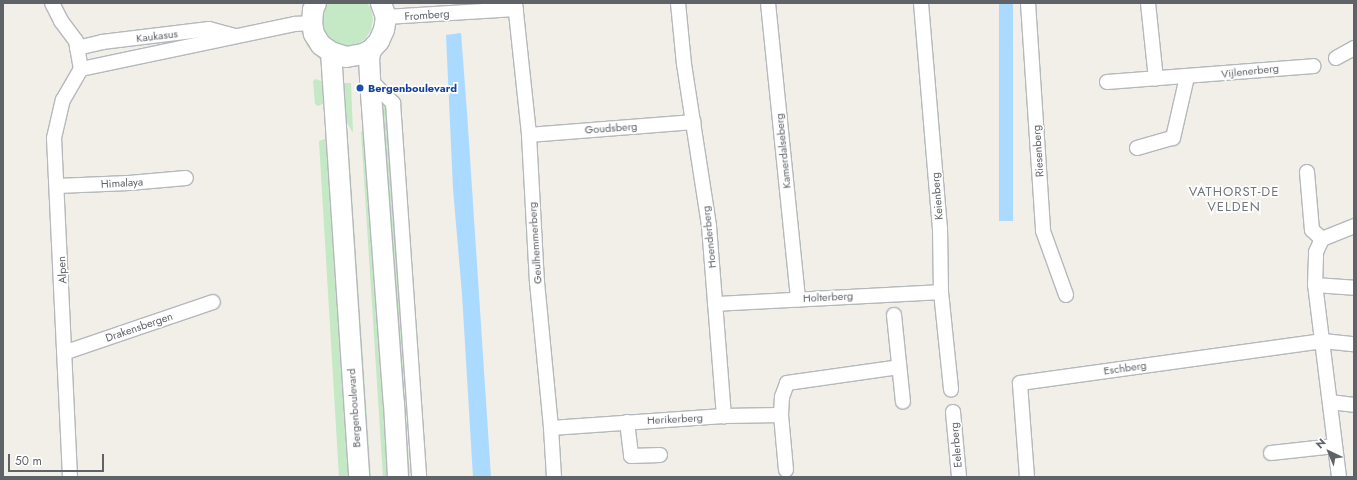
<!DOCTYPE html>
<style>
body{margin:0}
#map{position:relative;width:1357px;height:480px;overflow:hidden;background:#f1efe8;font-family:Jost,sans-serif}
div>[style]{position:absolute}
.green>*{inset:0;background:#c5e8c5}
.water>*{inset:0;background:#aadaff;transform-origin:0 0}
.roads{filter:drop-shadow(1px 0 #b5b8bc) drop-shadow(-1px 0 #b5b8bc) drop-shadow(0 1px #b5b8bc) drop-shadow(0 -1px #b5b8bc)}
.minor>*{height:14px;margin:-7px;padding:0 7px;transform-origin:7px;border-radius:7px;background:#fff}
.secondary>*{height:20px;margin:-10px;padding:0 10px;transform-origin:10px;border-radius:10px;background:#fff}
.dots>*{width:11px;height:11px;translate:-50% -50%;box-sizing:border-box;border:2px solid #fff;border-radius:50%}
span{translate:-50% -50%;white-space:nowrap;text-align:center;line-height:1.15;-webkit-text-stroke:3.5px #fff;paint-order:stroke}
.street-label{font-size:11px;color:#5f6368}
.transit-label{font-size:11px;color:#164399;font-weight:700}
.left{translate:0 -50%;text-align:left}
.quarter-label{font-size:13px;color:#70757a;letter-spacing:1px}
.frame{position:absolute;inset:0;border:4px solid #5f6368;pointer-events:none}
.north{position:absolute;left:1309px;top:432px;width:40px;height:40px;-webkit-text-stroke:3px #fff;paint-order:stroke;rotate:316deg;font-size:11px;font-weight:700;line-height:16px;text-align:center;color:#5f6368}
.north::after{content:'';display:block;margin:auto;width:14px;height:18px;background:#5f6368;clip-path:polygon(50% 0,100% 100%,50% 72%,0 100%)}
.scale{position:absolute;left:8px;top:454px;width:96px;height:18px;box-sizing:border-box;border:2px solid #5f6368;border-top:0;padding-left:5px;font-size:12px;line-height:14px;white-space:nowrap;color:#5f6368;-webkit-text-stroke:3px #fff;paint-order:stroke}
</style>
<div id="map">
<div class="green">
<i style="clip-path:polygon(327px 3px,367px 3px,371px 8px,373px 19px,371px 30px,365px 39px,356px 45px,345px 46px,335px 43px,326px 36px,321px 26px,321px 16px)"></i>
<i style="clip-path:polygon(300px 29px,310px 35px,325px 65px,307px 46px)"></i>
<i style="clip-path:polygon(316px 79px,326px 83px,325px 103px,318px 106px,315px 104px,313px 81px)"></i>
<i style="clip-path:polygon(336px 83px,351px 83px,353px 133px,340px 111px)"></i>
<i style="clip-path:polygon(376px 93px,388px 104px,393px 209px,397px 224px,394px 224px,410px 477px,400px 477px)"></i>
<i style="clip-path:polygon(364px 131px,393px 477px,383px 477px,361px 132px)"></i>
<i style="clip-path:polygon(344px 135px,349px 151px,371px 477px,362px 477px)"></i>
<i style="clip-path:polygon(328px 138px,350px 477px,339px 477px,319px 141px)"></i>
</div>
<div class="water">
<i style="left:999px;top:3px;width:14px;height:218px"></i>
<i style="clip-path:polygon(461px 33px,467px 112px,491px 477px,473px 477px,462px 294px,453px 189px,446px 35px)"></i>
</div>
<div class="roads">
<div class="minor">
<i style="left:52px;top:3px;width:20px;rotate:63deg"></i>
<i style="left:61px;top:21px;width:25px;rotate:53deg"></i>
<i style="left:76px;top:41px;width:28px;rotate:80deg"></i>
<i style="left:515px;top:3px;width:133px;rotate:83.9deg"></i>
<i style="left:529px;top:135px;width:147px;rotate:86.9deg"></i>
<i style="left:537px;top:282px;width:147px;rotate:84.5deg"></i>
<i style="left:551px;top:428px;width:49px;rotate:86.5deg"></i>
<i style="left:678px;top:3px;width:61px;rotate:84.4deg"></i>
<i style="left:684px;top:64px;width:164px;rotate:81.2deg"></i>
<i style="left:709px;top:226px;width:191px;rotate:85.5deg"></i>
<i style="left:724px;top:416px;width:57px;rotate:-1deg"></i>
<i style="left:781px;top:415px;width:18px;rotate:-87deg"></i>
<i style="left:782px;top:397px;width:15px;rotate:-70deg"></i>
<i style="left:787px;top:383px;width:113px;rotate:-8.1deg"></i>
<i style="left:768px;top:3px;width:298px;rotate:84.2deg"></i>
<i style="left:921px;top:3px;width:226px;rotate:85.2deg"></i>
<i style="left:940px;top:228px;width:64px;rotate:89.1deg"></i>
<i style="left:941px;top:292px;width:98px;rotate:84.1deg"></i>
<i style="left:1028px;top:3px;width:228px;rotate:86.2deg"></i>
<i style="left:1043px;top:231px;width:68px;rotate:70.2deg"></i>
<i style="left:1148px;top:3px;width:76px;rotate:84deg"></i>
<i style="left:386px;top:17px;width:130px;rotate:-3.5deg"></i>
<i style="left:77px;top:48px;width:26px;rotate:-13deg"></i>
<i style="left:102px;top:42px;width:108px;rotate:-6.9deg"></i>
<i style="left:209px;top:29px;width:27px;rotate:15deg"></i>
<i style="left:1336px;top:58px;width:21px;rotate:-29deg"></i>
<i style="left:81px;top:69px;width:219px;rotate:-11.9deg"></i>
<i style="left:295px;top:24px;width:17px;rotate:-3deg"></i>
<i style="left:370px;top:80px;width:33px;rotate:45deg"></i>
<i style="left:393px;top:103px;width:375px;rotate:86deg"></i>
<i style="left:1107px;top:82px;width:207px;rotate:-4.4deg"></i>
<i style="left:529px;top:135px;width:165px;rotate:-4.5deg"></i>
<i style="left:1137px;top:148px;width:37px;rotate:-16deg"></i>
<i style="left:1173px;top:138px;width:63px;rotate:-77.1deg"></i>
<i style="left:1307px;top:172px;width:58px;rotate:85.1deg"></i>
<i style="left:1312px;top:230px;width:13px;rotate:42deg"></i>
<i style="left:57px;top:186px;width:72px;rotate:-2.4deg"></i>
<i style="left:129px;top:183px;width:57px;rotate:-5deg"></i>
<i style="left:1315px;top:285px;width:39px;rotate:4deg"></i>
<i style="left:715px;top:304px;width:226px;rotate:-3deg"></i>
<i style="left:894px;top:315px;width:87px;rotate:84.1deg"></i>
<i style="left:66px;top:352px;width:155px;rotate:-18.8deg"></i>
<i style="left:1330px;top:402px;width:24px;rotate:7deg"></i>
<i style="left:953px;top:412px;width:65px;rotate:84.7deg"></i>
<i style="left:781px;top:415px;width:55px;rotate:84.8deg"></i>
<i style="left:627px;top:422px;width:34px;rotate:83deg"></i>
<i style="left:631px;top:456px;width:29px;rotate:-2deg"></i>
<i style="left:551px;top:428px;width:173px;rotate:-4deg"></i>
<i style="left:1271px;top:453px;width:64px;rotate:-6.2deg"></i>
<i style="left:70px;top:477px;width:339px;rotate:-92.7deg"></i>
<i style="left:54px;top:138px;width:39px;rotate:-77deg"></i>
<i style="left:63px;top:100px;width:36px;rotate:-60deg"></i>
<i style="left:1027px;top:477px;width:94px;rotate:-94.3deg"></i>
<i style="left:1020px;top:383px;width:306px;rotate:-7.9deg"></i>
<i style="left:1323px;top:341px;width:31px;rotate:6deg"></i>
<i style="left:1339px;top:477px;width:193px;rotate:-97.1deg"></i>
<i style="left:1315px;top:285px;width:33px;rotate:-88deg"></i>
<i style="left:1316px;top:252px;width:14px;rotate:-65deg"></i>
<i style="left:1322px;top:239px;width:35px;rotate:-22deg"></i>
</div>
<div class="secondary">
<i style="left:316px;top:3px;width:8px;rotate:113deg"></i>
<i style="left:313px;top:10px;width:13px;rotate:94deg"></i>
<i style="left:312px;top:23px;width:11px;rotate:80deg"></i>
<i style="left:314px;top:34px;width:13px;rotate:58deg"></i>
<i style="left:321px;top:45px;width:12px;rotate:35deg"></i>
<i style="left:331px;top:52px;width:16px;rotate:18deg"></i>
<i style="left:346px;top:57px;width:17px;rotate:-10deg"></i>
<i style="left:363px;top:54px;width:9px;rotate:-27deg"></i>
<i style="left:371px;top:50px;width:12px;rotate:-48deg"></i>
<i style="left:379px;top:41px;width:12px;rotate:-66deg"></i>
<i style="left:384px;top:30px;width:13px;rotate:-81deg"></i>
<i style="left:386px;top:17px;width:15px;rotate:-110deg"></i>
<i style="left:371px;top:50px;width:8px;rotate:104deg"></i>
<i style="left:369px;top:58px;width:22px;rotate:87deg"></i>
<i style="left:370px;top:80px;width:324px;rotate:85.8deg"></i>
<i style="left:394px;top:403px;width:74px;rotate:86.9deg"></i>
<i style="left:331px;top:52px;width:426px;rotate:86.2deg"></i>
</div>
</div>
<div class="dots">
<i style="left:360px;top:88px;background:#1a4fb4"></i>
</div>
<div class="street-label">
<span style="left:427px;top:15px;rotate:-4deg">Fromberg</span>
<span style="left:157px;top:36px;rotate:-7deg">Kaukasus</span>
<span style="left:1250px;top:71px;rotate:-6deg">Vijlenerberg</span>
<span style="left:611px;top:128px;rotate:-4deg">Goudsberg</span>
<span style="left:783px;top:151px;rotate:-96deg">Kamerdalseberg</span>
<span style="left:1038px;top:151px;rotate:-94deg">Riesenberg</span>
<span style="left:122px;top:183px;rotate:-3deg">Himalaya</span>
<span style="left:937px;top:196px;rotate:-95deg">Keienberg</span>
<span style="left:709px;top:237px;rotate:-96deg">Hoenderberg</span>
<span style="left:535px;top:243px;rotate:-94deg">Geulhemmerberg</span>
<span style="left:62px;top:270px;rotate:-93deg">Alpen</span>
<span style="left:828px;top:297px;rotate:-3deg">Holterberg</span>
<span style="left:139px;top:327px;rotate:-19deg">Drakensbergen</span>
<span style="left:1125px;top:368px;rotate:-8deg">Eschberg</span>
<span style="left:354px;top:408px;rotate:-94deg">Bergenboulevard</span>
<span style="left:675px;top:419px;rotate:-3deg">Herikerberg</span>
<span style="left:956px;top:445px;rotate:-95deg">Eelerberg</span>
</div>
<div class="transit-label">
<span class="left" style="left:368px;top:88px">Bergenboulevard</span>
</div>
<div class="quarter-label">
<span style="left:1234px;top:200px">VATHORST-DE<br>VELDEN</span>
</div>
<div class="frame"></div>
<div class="north">N</div>
<div class="scale">50 m</div>
</div>
